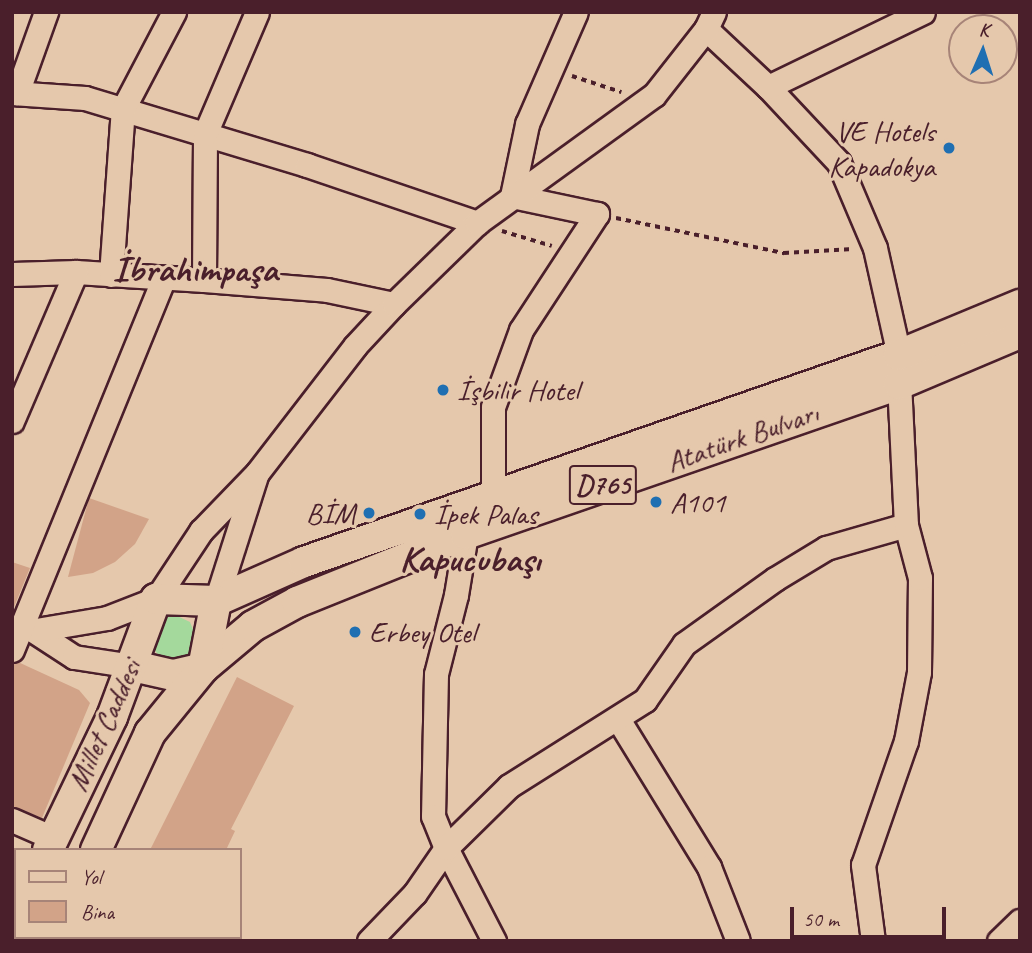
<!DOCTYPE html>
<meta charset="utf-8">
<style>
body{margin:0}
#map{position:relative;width:1032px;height:953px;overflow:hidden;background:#e5c8ac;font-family:Caveat,sans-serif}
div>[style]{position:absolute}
.green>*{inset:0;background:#a4d99c}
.building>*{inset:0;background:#d2a388}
.path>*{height:3.5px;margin-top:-1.75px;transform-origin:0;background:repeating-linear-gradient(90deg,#4a1f2b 0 5px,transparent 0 10px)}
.roads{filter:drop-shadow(2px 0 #4a1f2b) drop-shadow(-2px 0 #4a1f2b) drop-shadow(0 2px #4a1f2b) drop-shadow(0 -2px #4a1f2b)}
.minor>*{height:23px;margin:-11.5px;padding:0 11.5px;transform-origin:11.5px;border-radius:11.5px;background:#e5c8ac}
.major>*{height:30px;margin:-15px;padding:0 15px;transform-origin:15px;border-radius:15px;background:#e5c8ac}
.dots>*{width:19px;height:19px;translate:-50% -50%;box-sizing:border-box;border:4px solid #e5c8ac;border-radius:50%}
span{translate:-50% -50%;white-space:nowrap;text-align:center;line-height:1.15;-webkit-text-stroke:6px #e5c8ac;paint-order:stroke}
.shield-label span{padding:2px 5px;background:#e5c8ac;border:2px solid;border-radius:5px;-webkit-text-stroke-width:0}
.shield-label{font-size:28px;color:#4a1f2b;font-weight:700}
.poi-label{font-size:30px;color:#4a1f2b}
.right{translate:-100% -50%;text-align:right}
.left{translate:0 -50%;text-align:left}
.street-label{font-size:30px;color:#4a1f2b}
.district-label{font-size:37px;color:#4a1f2b;font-weight:700}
.frame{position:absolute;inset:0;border:14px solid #4a1f2b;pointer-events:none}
.legend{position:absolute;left:14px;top:848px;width:228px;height:91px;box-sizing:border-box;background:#e5c8ac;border:2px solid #a78478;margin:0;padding:9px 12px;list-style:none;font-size:21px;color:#4a1f2b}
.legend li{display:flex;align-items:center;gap:14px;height:35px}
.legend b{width:35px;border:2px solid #a78478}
.north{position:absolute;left:948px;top:14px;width:70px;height:70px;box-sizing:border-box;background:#e5c8ac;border:2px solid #a78478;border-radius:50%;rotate:3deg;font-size:19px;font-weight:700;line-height:28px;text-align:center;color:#4a1f2b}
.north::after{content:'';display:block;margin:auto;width:24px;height:32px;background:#1f6fb2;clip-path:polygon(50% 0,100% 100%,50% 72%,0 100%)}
.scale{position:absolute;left:790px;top:907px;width:156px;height:32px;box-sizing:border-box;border:4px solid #4a1f2b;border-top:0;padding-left:9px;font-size:21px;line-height:24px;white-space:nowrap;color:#4a1f2b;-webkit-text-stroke:5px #e5c8ac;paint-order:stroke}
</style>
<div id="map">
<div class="green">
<i style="clip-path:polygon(168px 615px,175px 615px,190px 622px,196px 637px,190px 653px,177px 660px,161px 658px,151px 646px,160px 618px)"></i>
</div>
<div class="building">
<i style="clip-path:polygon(89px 498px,149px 519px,135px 544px,115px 562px,93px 573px,68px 577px)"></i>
<i style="clip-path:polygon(12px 562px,30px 568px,12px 612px)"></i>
<i style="clip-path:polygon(18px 662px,79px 690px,90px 703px,42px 818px,12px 806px,12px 664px)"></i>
<i style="clip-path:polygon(237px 677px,294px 706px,231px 829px,235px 831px,226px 850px,150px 850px)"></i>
</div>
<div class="path">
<i style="left:572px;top:76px;width:52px;rotate:18.1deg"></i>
<i style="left:616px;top:218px;width:172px;rotate:11.8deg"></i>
<i style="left:784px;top:253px;width:69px;rotate:-3.3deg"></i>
<i style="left:502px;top:231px;width:52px;rotate:16.7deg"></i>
</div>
<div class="roads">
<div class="minor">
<i style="left:706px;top:29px;width:85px;rotate:43.1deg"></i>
<i style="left:768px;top:87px;width:104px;rotate:46.9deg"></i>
<i style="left:839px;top:163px;width:92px;rotate:67deg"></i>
<i style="left:875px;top:248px;width:110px;rotate:77.4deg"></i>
<i style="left:768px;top:87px;width:172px;rotate:-25.8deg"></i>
<i style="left:12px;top:93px;width:73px;rotate:3.9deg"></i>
<i style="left:85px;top:98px;width:232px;rotate:16.8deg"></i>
<i style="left:307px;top:165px;width:180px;rotate:18.8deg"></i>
<i style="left:17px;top:93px;width:86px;rotate:-70.3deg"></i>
<i style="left:512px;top:196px;width:74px;rotate:-78.2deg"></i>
<i style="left:527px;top:124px;width:122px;rotate:-66.4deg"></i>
<i style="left:12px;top:274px;width:64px;rotate:-1.8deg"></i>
<i style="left:76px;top:272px;width:128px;rotate:3.6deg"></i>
<i style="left:204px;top:280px;width:123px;rotate:4.6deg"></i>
<i style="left:327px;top:290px;width:68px;rotate:11.8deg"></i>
<i style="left:111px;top:275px;width:166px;rotate:-85.9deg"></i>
<i style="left:123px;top:109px;width:110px;rotate:-62.3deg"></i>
<i style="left:204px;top:280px;width:146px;rotate:-89.6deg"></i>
<i style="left:205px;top:134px;width:133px;rotate:-66.9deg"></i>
<i style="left:12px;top:421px;width:162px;rotate:-66.8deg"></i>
<i style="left:493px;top:496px;width:89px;rotate:-90deg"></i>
<i style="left:493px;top:407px;width:82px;rotate:-70deg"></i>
<i style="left:521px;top:330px;width:139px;rotate:-56.8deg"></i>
<i style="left:597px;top:214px;width:87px;rotate:-168deg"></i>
<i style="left:466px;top:534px;width:62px;rotate:99.3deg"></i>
<i style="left:456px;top:595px;width:81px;rotate:104.2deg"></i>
<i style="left:436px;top:674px;width:142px;rotate:91.2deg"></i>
<i style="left:433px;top:816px;width:35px;rotate:68deg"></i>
<i style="left:446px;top:848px;width:105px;rotate:62.7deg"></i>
<i style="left:216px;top:601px;width:128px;rotate:-72.3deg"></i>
<i style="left:28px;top:627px;width:55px;rotate:33.1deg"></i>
<i style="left:74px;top:657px;width:60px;rotate:8.7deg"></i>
<i style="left:36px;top:630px;width:72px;rotate:-9.6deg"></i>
<i style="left:107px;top:618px;width:53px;rotate:-21.2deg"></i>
<i style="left:156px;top:599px;width:82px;rotate:-56.5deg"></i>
<i style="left:201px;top:531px;width:81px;rotate:-46deg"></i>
<i style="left:257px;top:473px;width:160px;rotate:-52.3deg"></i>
<i style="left:355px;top:346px;width:57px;rotate:-47.1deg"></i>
<i style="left:394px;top:304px;width:116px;rotate:-44.3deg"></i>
<i style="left:477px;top:223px;width:218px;rotate:-35.9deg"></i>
<i style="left:654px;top:95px;width:84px;rotate:-51.8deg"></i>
<i style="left:706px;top:29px;width:19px;rotate:-65deg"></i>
<i style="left:12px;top:650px;width:400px;rotate:-67.8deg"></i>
<i style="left:618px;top:719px;width:174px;rotate:58.4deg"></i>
<i style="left:709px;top:867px;width:79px;rotate:68.6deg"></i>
<i style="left:12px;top:820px;width:45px;rotate:23.7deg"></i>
<i style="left:369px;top:941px;width:66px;rotate:-46.2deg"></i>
<i style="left:415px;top:893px;width:55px;rotate:-55.4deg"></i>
<i style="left:446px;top:848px;width:88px;rotate:-44.5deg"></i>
<i style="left:509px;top:786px;width:161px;rotate:-32.3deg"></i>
<i style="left:645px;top:700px;width:68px;rotate:-55.1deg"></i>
<i style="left:684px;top:644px;width:112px;rotate:-35.5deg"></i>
<i style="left:775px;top:579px;width:60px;rotate:-31.3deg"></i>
<i style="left:826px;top:548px;width:83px;rotate:-16deg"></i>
<i style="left:873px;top:941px;width:77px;rotate:-97.5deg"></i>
<i style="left:863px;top:865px;width:131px;rotate:-70.9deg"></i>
<i style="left:906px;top:741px;width:70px;rotate:-79.3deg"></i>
<i style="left:919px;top:672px;width:94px;rotate:-89.4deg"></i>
<i style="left:920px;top:578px;width:55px;rotate:-104.8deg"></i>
<i style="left:906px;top:525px;width:141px;rotate:-92.8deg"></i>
<i style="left:999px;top:941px;width:29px;rotate:-44deg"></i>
</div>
<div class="major">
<i style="left:133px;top:666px;width:41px;rotate:12.7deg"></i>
<i style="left:173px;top:675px;width:31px;rotate:-13deg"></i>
<i style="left:203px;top:668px;width:65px;rotate:-40deg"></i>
<i style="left:253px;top:626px;width:50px;rotate:-28.6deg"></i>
<i style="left:297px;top:602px;width:182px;rotate:-21.9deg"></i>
<i style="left:466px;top:534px;width:458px;rotate:-19.1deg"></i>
<i style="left:899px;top:384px;width:131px;rotate:-22.9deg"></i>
<i style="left:48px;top:850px;width:148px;rotate:-64.3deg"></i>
<i style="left:112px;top:717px;width:126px;rotate:-69.6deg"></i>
<i style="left:156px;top:599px;width:60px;rotate:1.9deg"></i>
<i style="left:216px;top:601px;width:96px;rotate:-23.9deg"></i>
<i style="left:304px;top:562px;width:630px;rotate:-19.18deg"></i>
<i style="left:899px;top:355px;width:131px;rotate:-22.5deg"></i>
<i style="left:96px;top:850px;width:129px;rotate:-65.2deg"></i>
<i style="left:150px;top:733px;width:84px;rotate:-50.8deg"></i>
<i style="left:203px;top:668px;width:68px;rotate:-79deg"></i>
<i style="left:12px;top:924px;width:8px;rotate:-60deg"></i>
<i style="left:54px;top:941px;width:4px;rotate:-76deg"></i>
</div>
</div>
<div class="dots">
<i style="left:949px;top:148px;background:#1f6fb2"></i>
<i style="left:443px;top:390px;background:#1f6fb2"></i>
<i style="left:656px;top:502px;background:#1f6fb2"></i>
<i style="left:369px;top:513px;background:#1f6fb2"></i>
<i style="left:420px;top:514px;background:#1f6fb2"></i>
<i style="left:355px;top:632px;background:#1f6fb2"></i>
</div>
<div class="shield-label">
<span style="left:603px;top:485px">D765</span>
</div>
<div class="poi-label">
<span class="right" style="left:935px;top:148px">VE Hotels<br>Kapadokya</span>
<span class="left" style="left:457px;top:390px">İşbilir Hotel</span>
<span class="left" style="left:670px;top:502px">A101</span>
<span class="right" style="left:355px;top:513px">BİM</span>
<span class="left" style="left:434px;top:514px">İpek Palas</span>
<span class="left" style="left:369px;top:632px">Erbey Otel</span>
</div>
<div class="street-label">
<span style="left:742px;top:437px;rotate:-19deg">Atatürk Bulvarı</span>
<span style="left:104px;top:725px;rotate:-66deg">Millet Caddesi</span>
</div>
<div class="district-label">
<span style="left:195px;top:269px">İbrahimpaşa</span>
<span style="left:470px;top:559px">Kapucubaşı</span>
</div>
<div class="frame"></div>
<ul class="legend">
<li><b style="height:9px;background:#e5c8ac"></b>Yol</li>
<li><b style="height:19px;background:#d2a388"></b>Bina</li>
</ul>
<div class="north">K</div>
<div class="scale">50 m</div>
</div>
